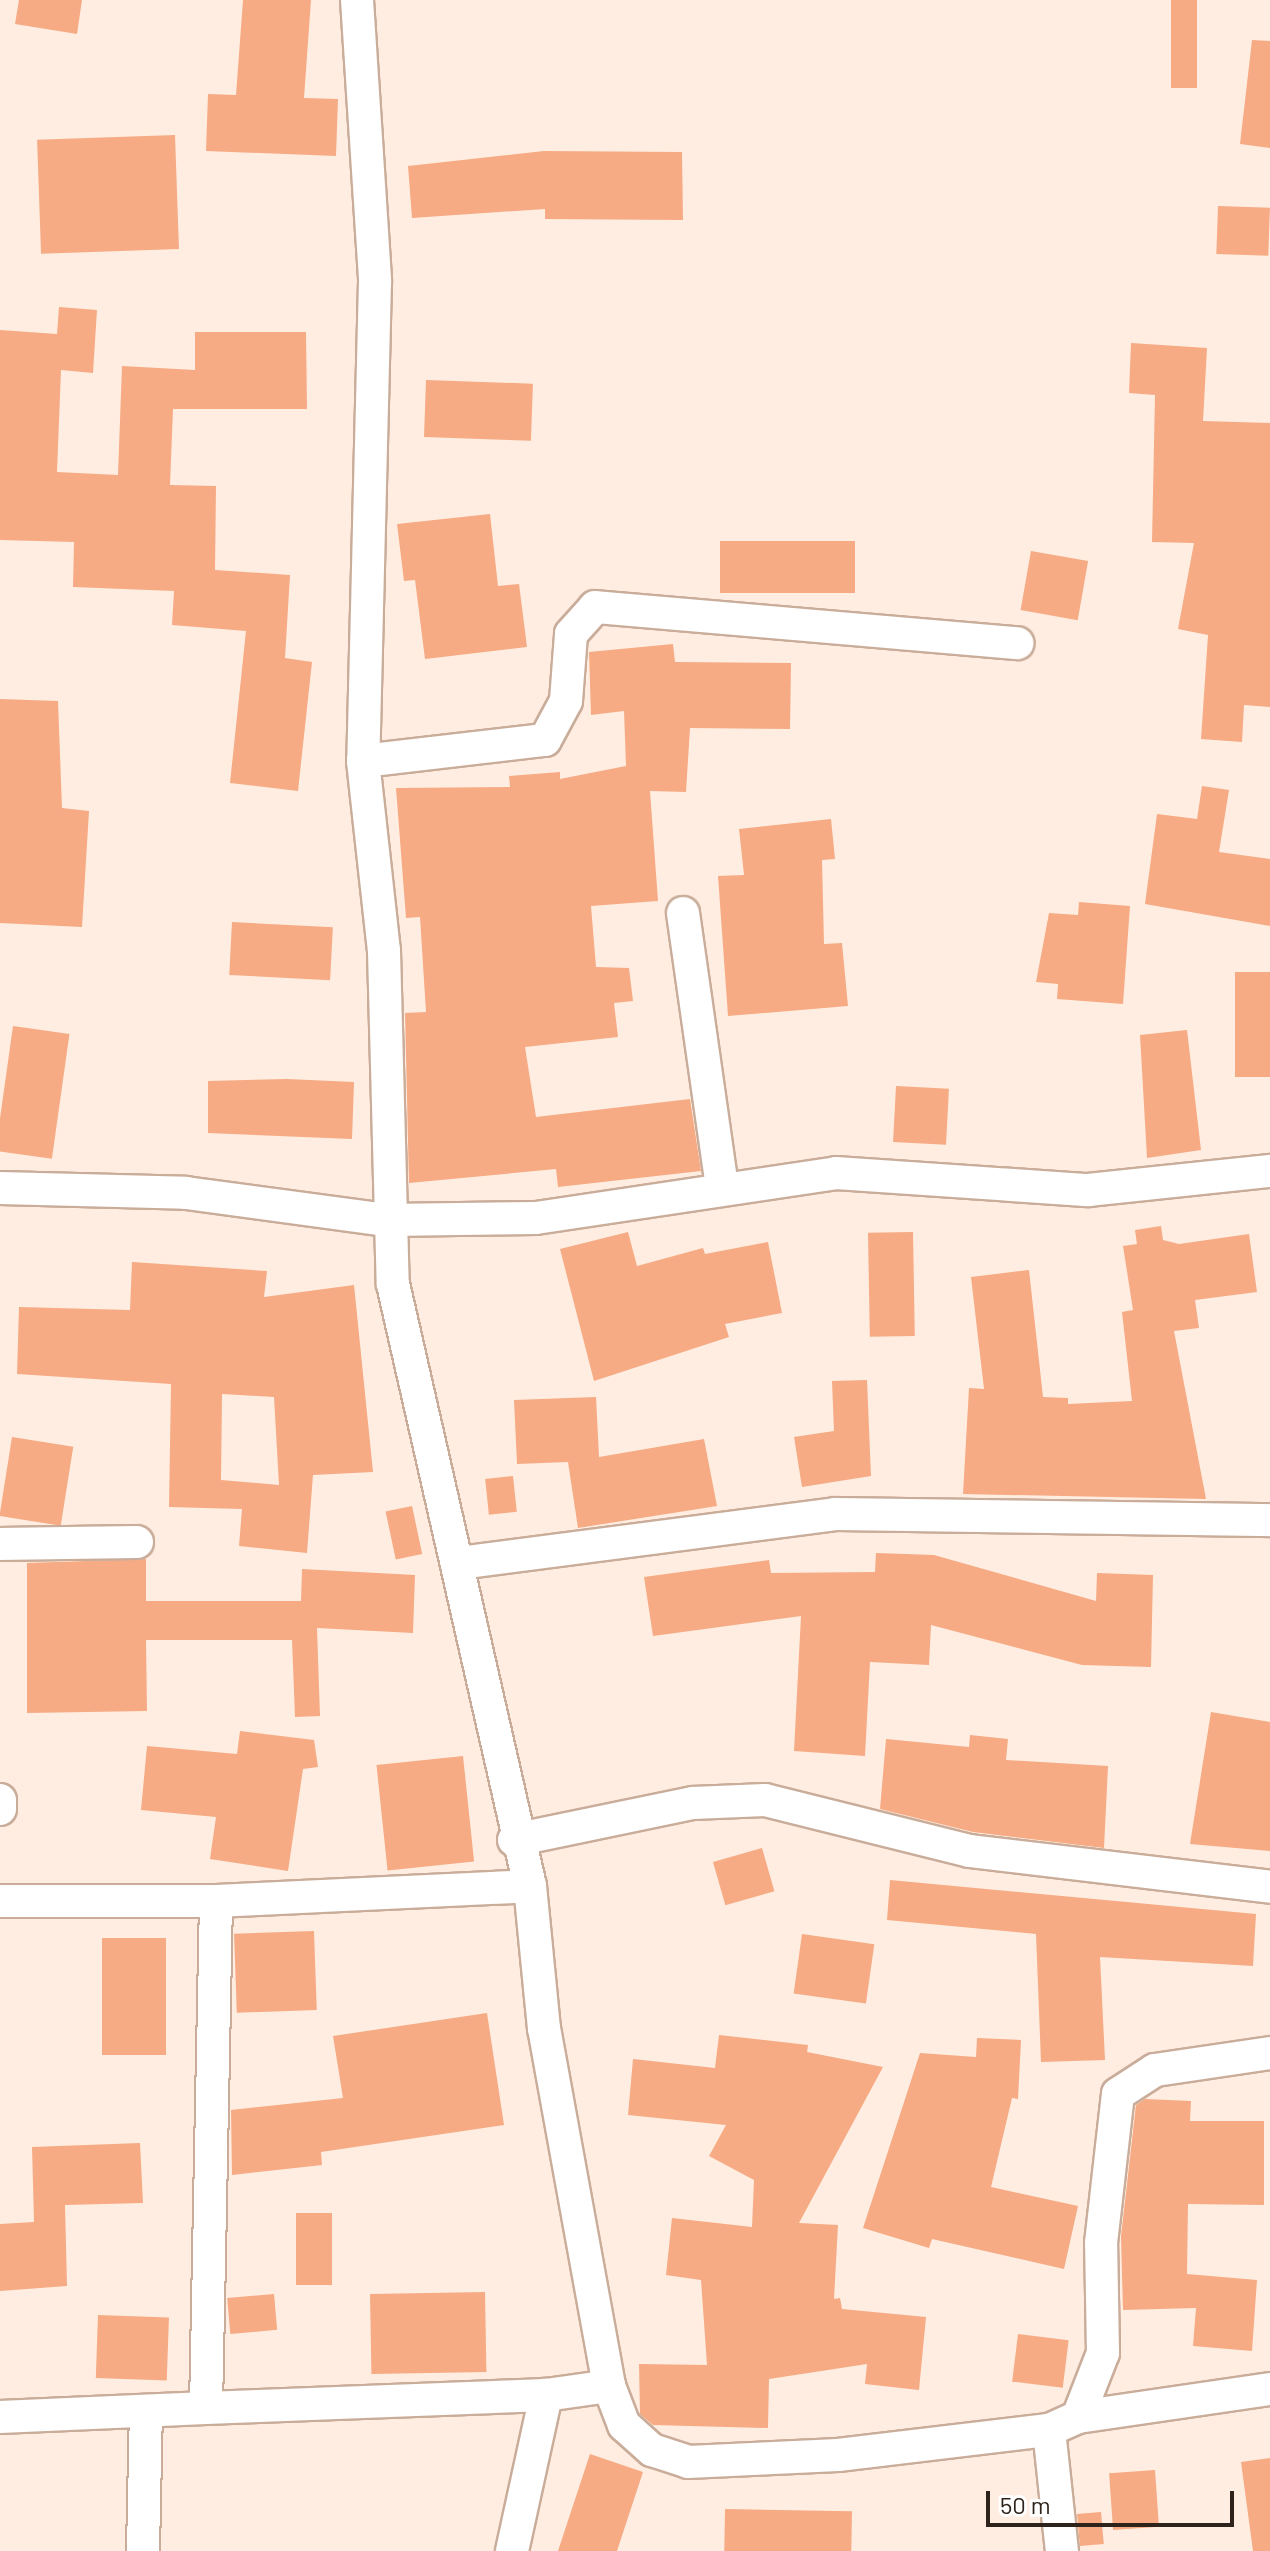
<!DOCTYPE html>
<style>
body{margin:0}
#map{position:relative;width:1270px;height:2551px;overflow:hidden;background:#ffede1;font-family:Barlow,sans-serif}
div>[style]{position:absolute}
.building>*{inset:0;background:#f6ab84;transform-origin:0 0}
.roads{filter:drop-shadow(2px 0 #c9ad9a) drop-shadow(-2px 0 #c9ad9a) drop-shadow(0 2px #c9ad9a) drop-shadow(0 -2px #c9ad9a)}
.street>*{height:32px;margin:-16px;padding:0 16px;transform-origin:16px;border-radius:16px;background:#fff}
span{translate:-50% -50%;white-space:nowrap;text-align:center;line-height:1.15;-webkit-text-stroke:6px #fff;paint-order:stroke}
.scale{position:absolute;left:986px;top:2491px;width:248px;height:36px;box-sizing:border-box;border:4px solid #2d231b;border-top:0;padding-left:10px;font-size:24px;line-height:28px;white-space:nowrap;color:#2d231b;-webkit-text-stroke:6px #fff;paint-order:stroke}
</style>
<div id="map">
<div class="building">
<i style="clip-path:polygon(19px 0,82px 0,77px 34px,15px 24px)"></i>
<i style="clip-path:polygon(243px 0,311px 0,304px 98px,338px 99px,336px 156px,206px 151px,208px 94px,236px 95px)"></i>
<i style="left:1171px;top:0;width:26px;height:88px"></i>
<i style="clip-path:polygon(1252px 40px,1270px 41px,1270px 148px,1240px 144px)"></i>
<i style="left:175px;top:135px;width:114px;height:138px;rotate:88deg"></i>
<i style="clip-path:polygon(544px 151px,682px 152px,683px 220px,545px 219px,545px 209px,412px 218px,408px 166px)"></i>
<i style="left:1218px;top:206px;width:52px;height:48px;rotate:2deg"></i>
<i style="clip-path:polygon(59px 307px,97px 310px,93px 373px,61px 370px,57px 472px,118px 475px,122px 366px,195px 370px,195px 332px,306px 332px,307px 409px,173px 409px,170px 485px,216px 486px,215px 570px,290px 575px,285px 658px,312px 662px,298px 791px,230px 783px,246px 631px,172px 625px,174px 591px,73px 587px,74px 542px,0 540px,0 330px,57px 334px)"></i>
<i style="clip-path:polygon(1131px 343px,1207px 348px,1203px 421px,1270px 423px,1270px 707px,1244px 705px,1242px 742px,1201px 739px,1208px 635px,1178px 629px,1194px 543px,1152px 542px,1155px 395px,1129px 393px)"></i>
<i style="left:426px;top:380px;width:107px;height:57px;rotate:2deg"></i>
<i style="clip-path:polygon(490px 514px,498px 586px,519px 584px,527px 647px,425px 659px,415px 580px,404px 581px,397px 524px)"></i>
<i style="left:720px;top:541px;width:135px;height:52px"></i>
<i style="left:1031px;top:551px;width:58px;height:60px;rotate:10deg"></i>
<i style="clip-path:polygon(673px 644px,675px 662px,791px 663px,790px 729px,690px 728px,686px 792px,650px 791px,658px 901px,591px 906px,596px 967px,629px 968px,633px 1001px,614px 1003px,618px 1037px,525px 1047px,536px 1117px,690px 1099px,701px 1171px,558px 1187px,556px 1169px,409px 1183px,405px 1013px,426px 1012px,420px 917px,406px 918px,396px 788px,510px 787px,509px 776px,560px 772px,560px 779px,626px 766px,624px 711px,591px 715px,589px 652px)"></i>
<i style="clip-path:polygon(0 699px,58px 701px,62px 808px,89px 811px,82px 927px,0 923px)"></i>
<i style="clip-path:polygon(1202px 786px,1229px 790px,1219px 852px,1270px 859px,1270px 926px,1145px 904px,1157px 814px,1197px 819px)"></i>
<i style="clip-path:polygon(831px 819px,835px 859px,822px 860px,824px 944px,842px 943px,848px 1006px,728px 1016px,718px 876px,744px 875px,739px 829px)"></i>
<i style="clip-path:polygon(1079px 902px,1130px 906px,1123px 1004px,1057px 999px,1058px 984px,1036px 982px,1049px 913px,1078px 915px)"></i>
<i style="left:232px;top:922px;width:101px;height:53px;rotate:3deg"></i>
<i style="left:1235px;top:972px;width:35px;height:105px"></i>
<i style="left:13px;top:1026px;width:57px;height:126px;rotate:8deg"></i>
<i style="clip-path:polygon(1187px 1030px,1201px 1150px,1147px 1158px,1140px 1035px)"></i>
<i style="clip-path:polygon(287px 1079px,354px 1082px,352px 1139px,208px 1133px,208px 1081px)"></i>
<i style="left:896px;top:1086px;width:53px;height:56px;rotate:3deg"></i>
<i style="clip-path:polygon(1161px 1226px,1163px 1240px,1179px 1244px,1249px 1234px,1257px 1292px,1195px 1300px,1199px 1328px,1174px 1331px,1206px 1499px,963px 1494px,969px 1388px,984px 1389px,971px 1277px,1029px 1270px,1043px 1397px,1068px 1398px,1068px 1404px,1132px 1401px,1122px 1312px,1133px 1310px,1123px 1246px,1137px 1244px,1135px 1230px)"></i>
<i style="clip-path:polygon(628px 1232px,637px 1266px,703px 1248px,705px 1254px,768px 1242px,782px 1313px,725px 1324px,729px 1337px,594px 1381px,560px 1249px)"></i>
<i style="left:913px;top:1232px;width:104px;height:45px;rotate:89deg"></i>
<i style="clip-path:polygon(evenodd,132px 1262px,267px 1271px,264px 1297px,354px 1285px,373px 1472px,313px 1475px,307px 1553px,239px 1546px,242px 1509px,169px 1507px,171px 1384px,17px 1374px,19px 1307px,130px 1310px,132px 1262px,222px 1394px,274px 1397px,279px 1485px,221px 1480px,222px 1394px)"></i>
<i style="clip-path:polygon(867px 1380px,871px 1476px,802px 1487px,794px 1437px,834px 1431px,832px 1381px)"></i>
<i style="clip-path:polygon(596px 1397px,599px 1457px,704px 1439px,717px 1506px,578px 1528px,568px 1462px,517px 1464px,514px 1400px)"></i>
<i style="left:12px;top:1437px;width:62px;height:80px;rotate:9deg"></i>
<i style="left:513px;top:1476px;width:36px;height:28px;rotate:84deg"></i>
<i style="left:412px;top:1506px;width:49px;height:27px;rotate:78deg"></i>
<i style="clip-path:polygon(876px 1553px,934px 1555px,1096px 1601px,1097px 1573px,1153px 1575px,1151px 1667px,1082px 1665px,931px 1625px,929px 1665px,870px 1662px,865px 1756px,794px 1751px,801px 1616px,653px 1636px,644px 1577px,769px 1560px,771px 1573px,875px 1572px)"></i>
<i style="clip-path:polygon(146px 1559px,146px 1601px,301px 1601px,302px 1569px,415px 1575px,413px 1633px,317px 1628px,320px 1716px,295px 1717px,292px 1640px,146px 1640px,147px 1711px,27px 1713px,27px 1563px)"></i>
<i style="clip-path:polygon(1211px 1712px,1270px 1722px,1270px 1851px,1190px 1844px)"></i>
<i style="clip-path:polygon(240px 1731px,314px 1740px,318px 1767px,303px 1769px,288px 1871px,210px 1859px,216px 1817px,141px 1810px,147px 1746px,237px 1754px)"></i>
<i style="clip-path:polygon(970px 1735px,1008px 1739px,1006px 1760px,1108px 1766px,1104px 1848px,973px 1832px,880px 1809px,886px 1739px,969px 1747px)"></i>
<i style="left:463px;top:1756px;width:106px;height:87px;rotate:84deg"></i>
<i style="left:762px;top:1848px;width:45px;height:51px;rotate:74deg"></i>
<i style="clip-path:polygon(890px 1880px,1256px 1914px,1253px 1966px,1100px 1957px,1105px 2060px,1041px 2062px,1036px 1934px,887px 1920px)"></i>
<i style="left:314px;top:1931px;width:79px;height:80px;rotate:88deg"></i>
<i style="left:802px;top:1934px;width:73px;height:60px;rotate:8deg"></i>
<i style="left:102px;top:1938px;width:64px;height:117px"></i>
<i style="clip-path:polygon(487px 2013px,504px 2125px,321px 2152px,322px 2165px,232px 2175px,231px 2110px,343px 2098px,333px 2036px)"></i>
<i style="clip-path:polygon(719px 2035px,808px 2045px,807px 2052px,883px 2067px,799px 2223px,838px 2225px,834px 2299px,840px 2298px,842px 2309px,926px 2317px,919px 2390px,865px 2384px,867px 2364px,769px 2379px,768px 2428px,653px 2425px,640px 2414px,639px 2364px,707px 2365px,701px 2280px,666px 2275px,672px 2218px,752px 2227px,754px 2180px,709px 2156px,726px 2125px,628px 2115px,633px 2059px,715px 2068px)"></i>
<i style="clip-path:polygon(977px 2038px,1021px 2040px,1018px 2099px,1012px 2098px,991px 2187px,1078px 2206px,1064px 2269px,932px 2239px,929px 2248px,863px 2228px,920px 2053px,976px 2057px)"></i>
<i style="clip-path:polygon(1145px 2099px,1191px 2101px,1190px 2121px,1264px 2121px,1264px 2205px,1188px 2204px,1187px 2274px,1257px 2280px,1252px 2351px,1193px 2346px,1196px 2308px,1123px 2310px,1121px 2236px,1136px 2105px)"></i>
<i style="clip-path:polygon(140px 2143px,143px 2203px,65px 2205px,67px 2286px,0 2291px,0 2224px,34px 2222px,32px 2147px)"></i>
<i style="left:296px;top:2213px;width:36px;height:72px"></i>
<i style="left:485px;top:2292px;width:80px;height:115px;rotate:89deg"></i>
<i style="left:274px;top:2294px;width:36px;height:47px;rotate:85deg"></i>
<i style="left:98px;top:2315px;width:71px;height:63px;rotate:2deg"></i>
<i style="left:1018px;top:2334px;width:51px;height:48px;rotate:7deg"></i>
<i style="clip-path:polygon(590px 2454px,643px 2472px,617px 2551px,558px 2551px)"></i>
<i style="clip-path:polygon(1270px 2458px,1270px 2551px,1253px 2551px,1241px 2462px)"></i>
<i style="left:1155px;top:2470px;width:57px;height:46px;rotate:86deg"></i>
<i style="left:725px;top:2509px;width:127px;height:42px;rotate:1deg"></i>
<i style="left:1101px;top:2512px;width:32px;height:24px;rotate:85deg"></i>
</div>
<div class="roads">
<div class="street">
<i style="left:357px;top:0;width:282px;rotate:86.3deg"></i>
<i style="left:375px;top:281px;width:480px;rotate:91.4deg"></i>
<i style="left:363px;top:761px;width:191px;rotate:83.7deg"></i>
<i style="left:384px;top:951px;width:333px;rotate:88.5deg"></i>
<i style="left:393px;top:1284px;width:617px;rotate:77.18deg"></i>
<i style="left:530px;top:1886px;width:143px;rotate:84.4deg"></i>
<i style="left:544px;top:2028px;width:364px;rotate:79.7deg"></i>
<i style="left:609px;top:2386px;width:42px;rotate:69deg"></i>
<i style="left:624px;top:2425px;width:38px;rotate:42deg"></i>
<i style="left:652px;top:2450px;width:38px;rotate:18deg"></i>
<i style="left:688px;top:2462px;width:150px;rotate:-2.7deg"></i>
<i style="left:838px;top:2455px;width:212px;rotate:-6.8deg"></i>
<i style="left:1049px;top:2430px;width:32px;rotate:-24deg"></i>
<i style="left:1078px;top:2417px;width:194px;rotate:-8.3deg"></i>
<i style="left:363px;top:761px;width:183px;rotate:-6.6deg"></i>
<i style="left:545px;top:740px;width:44px;rotate:-61.7deg"></i>
<i style="left:566px;top:701px;width:67px;rotate:-85.7deg"></i>
<i style="left:571px;top:634px;width:36px;rotate:-48deg"></i>
<i style="left:595px;top:607px;width:424px;rotate:4.9deg"></i>
<i style="left:683px;top:913px;width:277px;rotate:81.9deg"></i>
<i style="left:0;top:1188px;width:186px;rotate:1.5deg"></i>
<i style="left:186px;top:1193px;width:203px;rotate:7.7deg"></i>
<i style="left:387px;top:1220px;width:149px;rotate:-0.8deg"></i>
<i style="left:536px;top:1218px;width:303px;rotate:-8.5deg"></i>
<i style="left:836px;top:1173px;width:253px;rotate:3.9deg"></i>
<i style="left:1088px;top:1190px;width:183px;rotate:-6deg"></i>
<i style="left:0;top:1544px;width:137px;rotate:-0.8deg"></i>
<i style="left:459px;top:1563px;width:379px;rotate:-7.4deg"></i>
<i style="left:835px;top:1514px;width:435px;rotate:0.8deg"></i>
<i style="left:0;top:1800px;width:9px;rotate:90deg"></i>
<i style="left:514px;top:1840px;width:183px;rotate:-11.7deg"></i>
<i style="left:693px;top:1803px;width:72px;rotate:-2.4deg"></i>
<i style="left:765px;top:1800px;width:211px;rotate:14deg"></i>
<i style="left:970px;top:1851px;width:302px;rotate:6.8deg"></i>
<i style="left:0;top:1901px;width:216px"></i>
<i style="left:216px;top:1901px;width:314px;rotate:-2.7deg"></i>
<i style="left:216px;top:1901px;width:507px;rotate:91.13deg"></i>
<i style="left:206px;top:2408px;width:340px;rotate:-2.2deg"></i>
<i style="left:546px;top:2395px;width:64px;rotate:-8.1deg"></i>
<i style="left:0;top:2417px;width:206px;rotate:-2.5deg"></i>
<i style="left:1078px;top:2417px;width:69px;rotate:-68.7deg"></i>
<i style="left:1103px;top:2353px;width:110px;rotate:-91deg"></i>
<i style="left:1101px;top:2243px;width:150px;rotate:-83.5deg"></i>
<i style="left:1118px;top:2094px;width:44px;rotate:-33deg"></i>
<i style="left:1155px;top:2070px;width:116px;rotate:-8.4deg"></i>
<i style="left:1049px;top:2430px;width:122px;rotate:83.9deg"></i>
<i style="left:143px;top:2551px;width:140px;rotate:-88.8deg"></i>
<i style="left:512px;top:2551px;width:160px;rotate:-77.7deg"></i>
</div>
</div>
<div class="scale">50 m</div>
</div>
